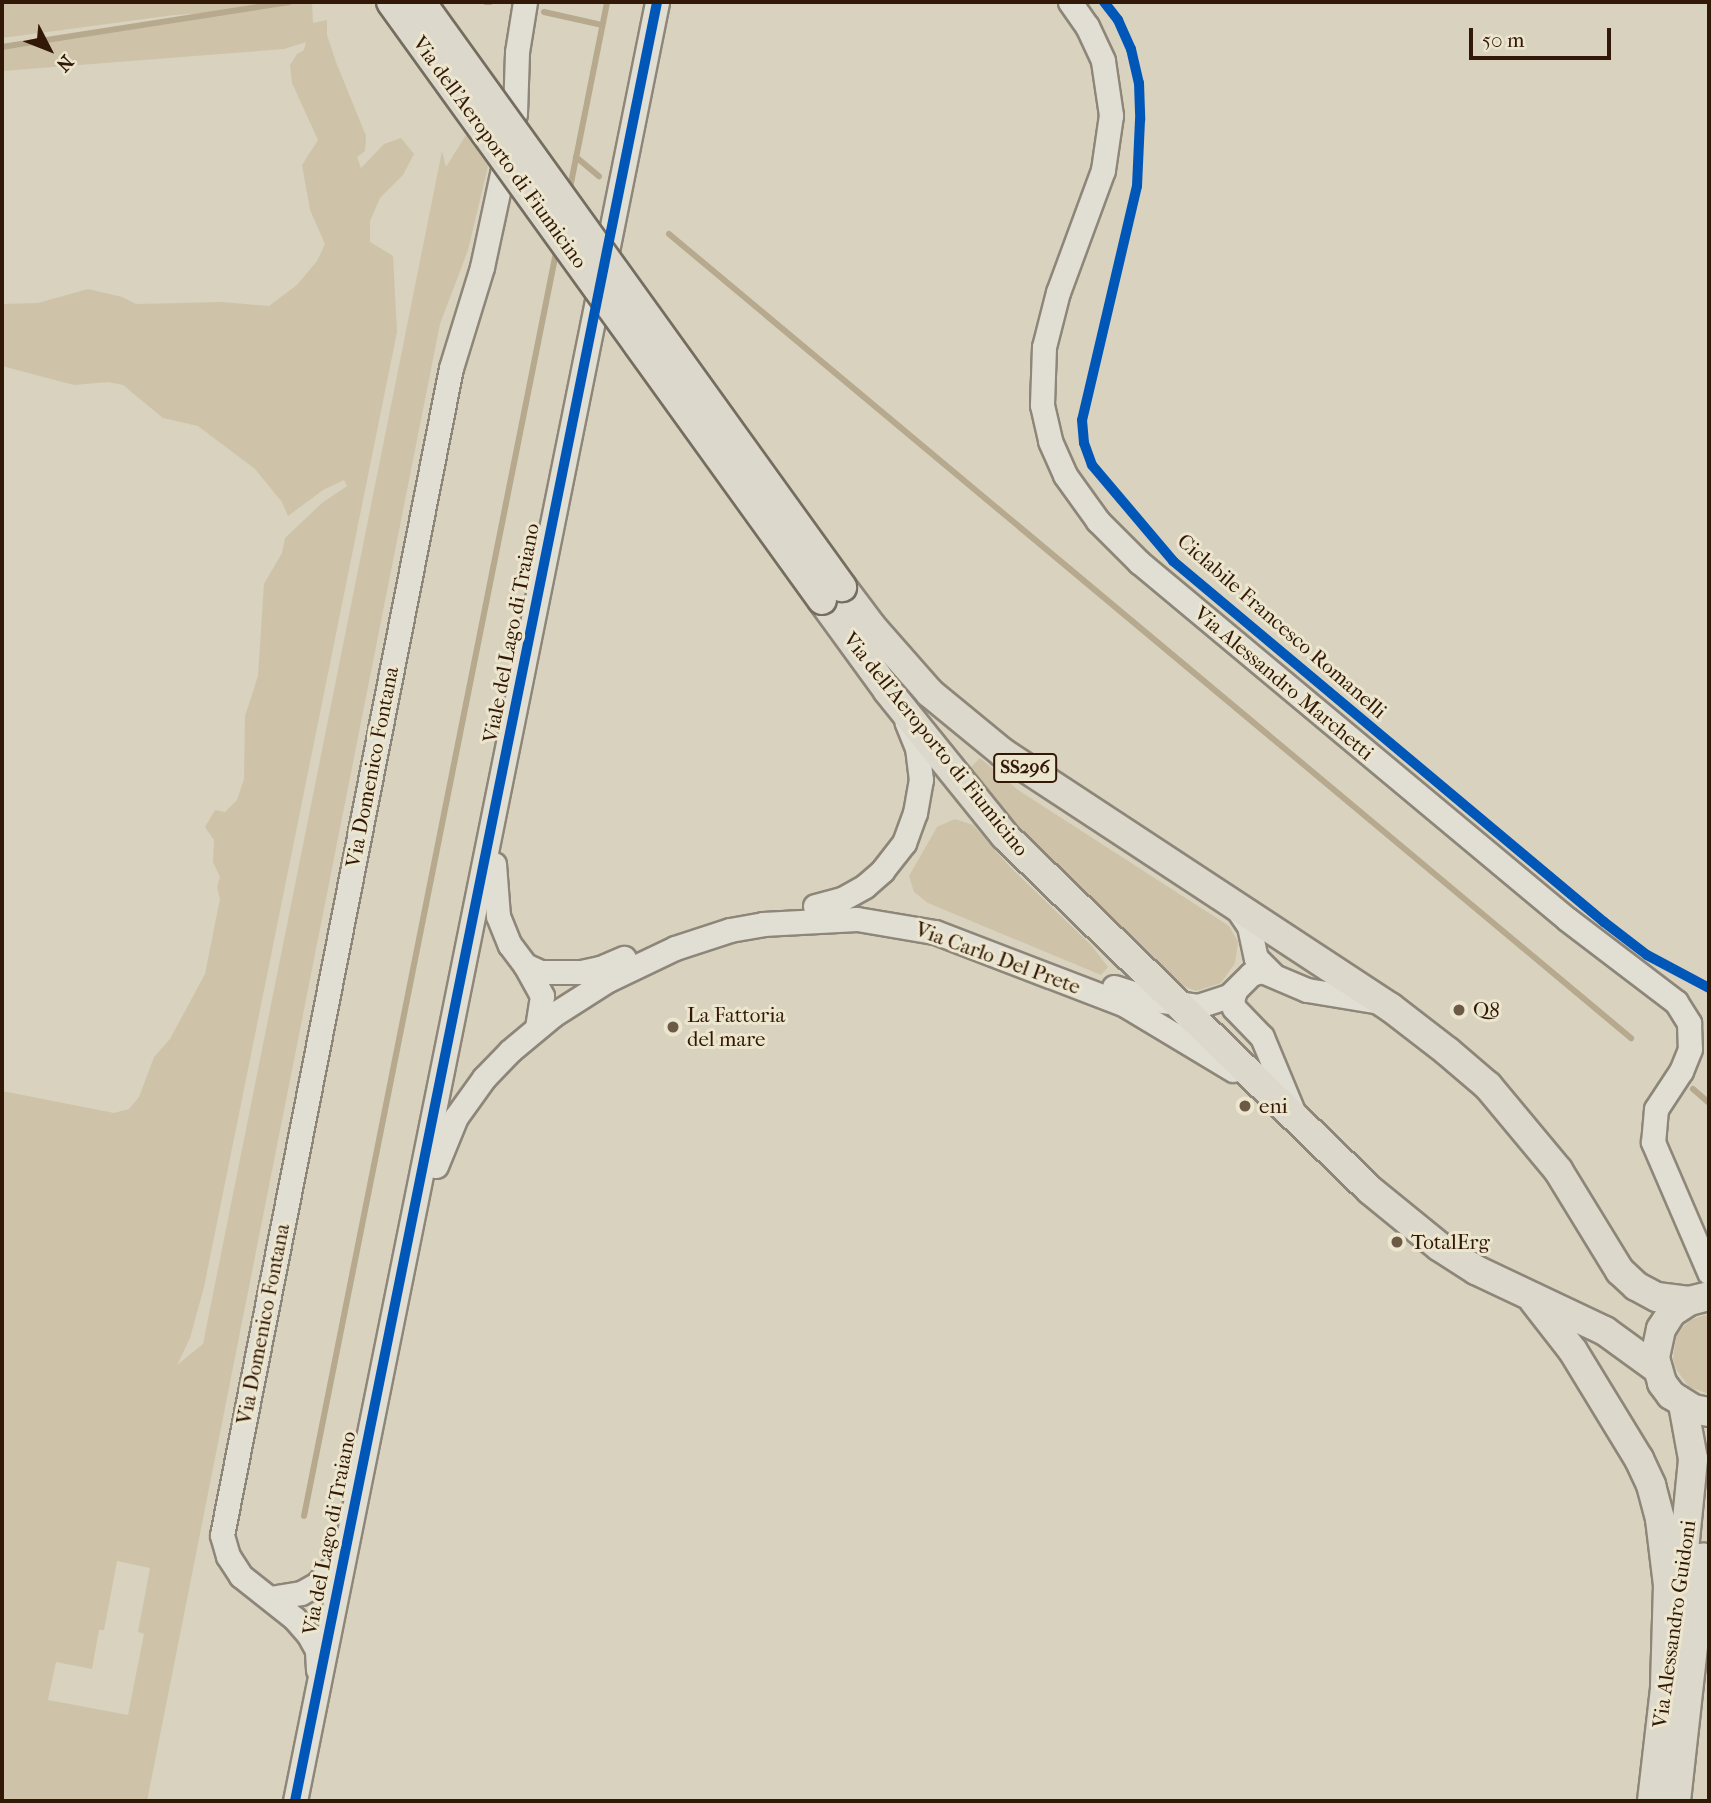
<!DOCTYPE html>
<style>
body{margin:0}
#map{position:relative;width:1711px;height:1803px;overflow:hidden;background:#d8d2be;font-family:"IM FELL French Canon",serif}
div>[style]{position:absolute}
.green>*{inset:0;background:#cec3a8}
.stream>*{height:6px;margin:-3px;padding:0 3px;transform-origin:3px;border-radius:3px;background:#b6a98d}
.roads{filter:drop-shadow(2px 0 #8d8679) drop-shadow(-2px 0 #8d8679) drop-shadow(0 2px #8d8679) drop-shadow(0 -2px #8d8679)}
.minor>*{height:23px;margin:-11.5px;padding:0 11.5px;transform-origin:11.5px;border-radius:11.5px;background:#e1ded4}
.major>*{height:28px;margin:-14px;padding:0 14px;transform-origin:14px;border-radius:14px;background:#dcd9cc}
.bridges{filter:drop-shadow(2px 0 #756d60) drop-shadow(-2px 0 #756d60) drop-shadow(0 2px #756d60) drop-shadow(0 -2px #756d60)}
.major-bridge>*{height:28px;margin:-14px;padding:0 14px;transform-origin:14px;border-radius:14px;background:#dcd9cc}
.cycleway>*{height:10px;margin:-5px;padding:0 5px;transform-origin:5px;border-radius:5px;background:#0057b8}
.dots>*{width:19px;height:19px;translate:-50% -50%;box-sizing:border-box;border:4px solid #ede6ce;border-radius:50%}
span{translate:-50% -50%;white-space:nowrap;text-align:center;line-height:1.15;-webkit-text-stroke:6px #ede6ce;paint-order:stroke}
.shield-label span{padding:2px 5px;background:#ede6ce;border:2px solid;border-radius:5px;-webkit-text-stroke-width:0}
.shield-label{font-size:19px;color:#321806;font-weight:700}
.street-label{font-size:21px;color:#321806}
.poi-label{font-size:21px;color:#321806}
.left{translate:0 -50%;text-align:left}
.frame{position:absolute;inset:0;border:4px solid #321806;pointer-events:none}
.north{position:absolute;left:14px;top:14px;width:70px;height:70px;-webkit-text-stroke:5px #ede6ce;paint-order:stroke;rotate:132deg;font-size:19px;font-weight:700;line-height:28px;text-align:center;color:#321806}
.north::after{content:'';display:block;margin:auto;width:24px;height:32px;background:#321806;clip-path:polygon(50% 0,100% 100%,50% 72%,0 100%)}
.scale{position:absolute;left:1469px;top:28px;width:142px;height:32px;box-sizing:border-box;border:4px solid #321806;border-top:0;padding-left:9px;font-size:21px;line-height:24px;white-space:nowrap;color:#321806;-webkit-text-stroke:5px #ede6ce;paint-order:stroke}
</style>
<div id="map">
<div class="green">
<i style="clip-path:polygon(evenodd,2px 2px,312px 2px,313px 23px,327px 20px,327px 35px,336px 62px,366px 136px,365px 151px,357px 157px,361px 168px,384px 144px,401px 138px,414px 154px,403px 175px,380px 198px,370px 221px,370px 242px,393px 256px,397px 332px,204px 1287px,190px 1338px,177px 1365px,203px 1344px,442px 151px,446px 167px,466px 135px,488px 166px,468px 250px,440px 324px,147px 1801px,2px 1801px,2px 1091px,114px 1113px,129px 1109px,139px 1097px,154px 1057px,170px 1039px,205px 974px,220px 899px,217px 887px,220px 877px,213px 862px,214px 840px,205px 827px,215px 810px,225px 812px,237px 800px,244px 779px,245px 716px,258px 676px,264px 584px,282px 553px,285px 538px,322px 503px,347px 486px,344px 480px,323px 490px,288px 516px,282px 502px,255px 469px,198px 426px,163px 418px,123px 385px,108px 382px,74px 385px,2px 366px,2px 304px,38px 303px,88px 289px,122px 297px,136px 304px,222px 302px,269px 306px,297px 285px,317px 261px,325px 244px,310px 210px,302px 165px,318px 140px,292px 83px,290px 65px,297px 54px,304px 50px,306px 42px,284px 49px,2px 71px,2px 50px,187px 21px,206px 13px,174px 15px,2px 38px,2px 2px,117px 1561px,150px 1568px,138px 1632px,144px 1634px,128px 1715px,48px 1700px,56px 1662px,92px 1669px,99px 1630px,104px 1630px,117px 1561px)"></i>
<i style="clip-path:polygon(980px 758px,1018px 790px,1229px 926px,1238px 942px,1235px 963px,1221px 983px,1196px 991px,1173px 982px,1063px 876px,965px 773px)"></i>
<i style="clip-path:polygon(955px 819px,973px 825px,1012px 869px,1091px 945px,1108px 967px,1101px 975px,928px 903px,914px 892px,909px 876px,937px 827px)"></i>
<i style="clip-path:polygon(1709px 1314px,1709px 1394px,1689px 1387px,1676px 1369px,1673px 1359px,1676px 1337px,1682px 1328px,1690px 1320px)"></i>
</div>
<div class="stream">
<i style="left:486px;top:2px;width:4px"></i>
<i style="left:544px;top:12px;width:59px;rotate:12.6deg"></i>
<i style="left:2px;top:47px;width:291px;rotate:-8.9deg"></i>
<i style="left:576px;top:157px;width:30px;rotate:40deg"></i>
<i style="left:569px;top:193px;width:195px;rotate:-78.7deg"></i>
<i style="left:669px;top:234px;width:1254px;rotate:39.89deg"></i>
<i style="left:1693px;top:1089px;width:21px;rotate:41deg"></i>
<i style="left:304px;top:1516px;width:1293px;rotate:-78.72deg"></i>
</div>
<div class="roads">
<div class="minor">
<i style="left:1070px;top:2px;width:29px;rotate:55deg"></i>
<i style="left:1087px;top:26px;width:38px;rotate:65deg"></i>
<i style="left:1103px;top:61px;width:55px;rotate:81.6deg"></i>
<i style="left:1111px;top:115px;width:56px;rotate:98.3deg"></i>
<i style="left:1103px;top:170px;width:130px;rotate:110.2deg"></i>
<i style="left:1058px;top:292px;width:57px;rotate:104.3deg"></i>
<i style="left:1044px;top:347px;width:58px;rotate:92deg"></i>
<i style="left:1042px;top:405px;width:37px;rotate:77deg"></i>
<i style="left:1050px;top:441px;width:37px;rotate:66deg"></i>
<i style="left:1065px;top:475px;width:57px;rotate:54.3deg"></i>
<i style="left:1098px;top:521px;width:58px;rotate:45deg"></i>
<i style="left:1139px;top:562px;width:557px;rotate:39.83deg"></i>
<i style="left:1567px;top:919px;width:137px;rotate:37.3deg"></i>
<i style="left:1676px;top:1002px;width:25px;rotate:58deg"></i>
<i style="left:1689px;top:1023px;width:26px;rotate:88deg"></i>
<i style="left:1690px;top:1049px;width:24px;rotate:112deg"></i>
<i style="left:1681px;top:1071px;width:45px;rotate:123.3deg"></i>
<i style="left:1656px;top:1109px;width:33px;rotate:95deg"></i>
<i style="left:1653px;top:1142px;width:142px;rotate:66.7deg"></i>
<i style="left:494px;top:864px;width:52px;rotate:85.6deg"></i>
<i style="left:498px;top:916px;width:31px;rotate:68deg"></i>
<i style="left:510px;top:945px;width:25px;rotate:53deg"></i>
<i style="left:525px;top:965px;width:17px;rotate:24deg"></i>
<i style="left:541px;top:972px;width:40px"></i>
<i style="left:581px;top:972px;width:19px;rotate:-12deg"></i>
<i style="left:600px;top:968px;width:26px;rotate:-23deg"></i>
<i style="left:815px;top:906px;width:28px;rotate:-15deg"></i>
<i style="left:842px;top:899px;width:26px;rotate:-29deg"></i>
<i style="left:865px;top:886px;width:23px;rotate:-41deg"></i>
<i style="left:882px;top:871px;width:36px;rotate:-52deg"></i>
<i style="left:904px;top:843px;width:32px;rotate:-70deg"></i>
<i style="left:915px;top:813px;width:34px;rotate:-80deg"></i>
<i style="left:921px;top:780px;width:32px;rotate:-97deg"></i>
<i style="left:917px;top:748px;width:29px;rotate:-112deg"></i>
<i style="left:1236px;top:907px;width:23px;rotate:56deg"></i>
<i style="left:1249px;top:926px;width:33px;rotate:78deg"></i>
<i style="left:1256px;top:958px;width:24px;rotate:45deg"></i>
<i style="left:525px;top:965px;width:35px;rotate:61deg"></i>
<i style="left:542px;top:996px;width:32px;rotate:99deg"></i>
<i style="left:1114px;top:987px;width:43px;rotate:17.6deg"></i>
<i style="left:1155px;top:1000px;width:43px;rotate:7.9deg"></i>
<i style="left:1198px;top:1006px;width:33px;rotate:-18deg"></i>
<i style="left:1229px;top:996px;width:31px;rotate:-45deg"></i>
<i style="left:1251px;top:974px;width:11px;rotate:-15deg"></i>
<i style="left:1262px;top:971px;width:49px;rotate:22.9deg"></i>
<i style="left:1307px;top:990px;width:69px;rotate:9.2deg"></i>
<i style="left:1235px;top:991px;width:9px;rotate:108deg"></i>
<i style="left:1232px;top:1000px;width:8px;rotate:76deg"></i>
<i style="left:1234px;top:1008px;width:40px;rotate:46deg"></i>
<i style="left:1262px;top:1037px;width:78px;rotate:67.4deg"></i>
<i style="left:436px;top:1166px;width:53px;rotate:-67.8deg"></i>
<i style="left:456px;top:1117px;width:48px;rotate:-54.3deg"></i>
<i style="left:484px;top:1078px;width:37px;rotate:-46deg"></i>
<i style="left:510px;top:1051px;width:56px;rotate:-39.9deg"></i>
<i style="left:553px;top:1015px;width:65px;rotate:-32.5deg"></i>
<i style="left:608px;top:980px;width:74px;rotate:-25.5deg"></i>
<i style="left:675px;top:948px;width:58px;rotate:-18.1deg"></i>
<i style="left:730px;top:930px;width:34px;rotate:-10deg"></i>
<i style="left:763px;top:924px;width:94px;rotate:-3deg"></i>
<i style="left:857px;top:919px;width:79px;rotate:9.5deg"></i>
<i style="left:935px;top:932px;width:204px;rotate:21deg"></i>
<i style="left:1125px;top:1005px;width:126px;rotate:31deg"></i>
<i style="left:270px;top:1598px;width:31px;rotate:-9deg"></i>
<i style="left:301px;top:1593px;width:18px;rotate:-29deg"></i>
<i style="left:317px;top:1584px;width:38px;rotate:-47deg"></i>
<i style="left:318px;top:1670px;width:20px;rotate:-93deg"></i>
<i style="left:317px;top:1650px;width:18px;rotate:-119deg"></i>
<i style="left:308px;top:1634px;width:21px;rotate:-131deg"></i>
<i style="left:294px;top:1618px;width:68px;rotate:-141.6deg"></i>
<i style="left:241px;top:1576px;width:24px;rotate:-123deg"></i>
<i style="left:228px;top:1556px;width:22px;rotate:-106deg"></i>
<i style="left:222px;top:1535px;width:1189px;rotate:-78.9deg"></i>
<i style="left:451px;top:368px;width:106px;rotate:-72.9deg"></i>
<i style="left:482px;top:267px;width:157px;rotate:-77.9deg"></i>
<i style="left:515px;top:113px;width:61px;rotate:-88.1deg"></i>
<i style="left:517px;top:52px;width:51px;rotate:-80.9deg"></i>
<i style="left:295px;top:1801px;width:1835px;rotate:-78.62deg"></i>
</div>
<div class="major">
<i style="left:842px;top:587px;width:50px;rotate:53.1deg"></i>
<i style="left:872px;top:627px;width:88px;rotate:48.7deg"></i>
<i style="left:930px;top:693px;width:94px;rotate:39.4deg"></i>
<i style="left:1003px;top:753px;width:463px;rotate:33.3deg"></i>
<i style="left:1390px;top:1007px;width:72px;rotate:37.7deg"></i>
<i style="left:1447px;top:1051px;width:54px;rotate:40.5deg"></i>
<i style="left:1488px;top:1086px;width:109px;rotate:50.2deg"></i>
<i style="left:1558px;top:1170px;width:119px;rotate:58.5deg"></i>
<i style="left:1620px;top:1271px;width:22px;rotate:43deg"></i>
<i style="left:1636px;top:1286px;width:24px;rotate:28deg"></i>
<i style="left:1657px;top:1297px;width:32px;rotate:7deg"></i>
<i style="left:822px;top:600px;width:112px;rotate:54deg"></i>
<i style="left:888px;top:691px;width:186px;rotate:51.1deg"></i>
<i style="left:1005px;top:836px;width:508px;rotate:44.12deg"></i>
<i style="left:1370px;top:1190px;width:90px;rotate:39.2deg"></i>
<i style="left:1440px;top:1247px;width:43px;rotate:32.6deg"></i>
<i style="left:1476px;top:1270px;width:143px;rotate:25.3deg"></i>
<i style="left:1605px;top:1331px;width:63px;rotate:36deg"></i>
<i style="left:1709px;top:1296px;width:21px;rotate:166deg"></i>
<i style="left:1689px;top:1301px;width:20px;rotate:147deg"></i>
<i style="left:1672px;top:1312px;width:20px;rotate:123deg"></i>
<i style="left:1661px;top:1329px;width:30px;rotate:102deg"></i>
<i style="left:1655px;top:1358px;width:26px;rotate:74deg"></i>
<i style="left:1662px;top:1383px;width:15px;rotate:53deg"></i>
<i style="left:1671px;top:1395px;width:26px;rotate:32deg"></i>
<i style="left:1693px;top:1409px;width:16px;rotate:11deg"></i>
<i style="left:1534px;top:1301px;width:63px;rotate:52deg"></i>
<i style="left:1573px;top:1351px;width:127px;rotate:58.6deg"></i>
<i style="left:1639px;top:1459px;width:29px;rotate:65deg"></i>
<i style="left:1651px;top:1485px;width:35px;rotate:75deg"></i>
<i style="left:1660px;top:1519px;width:66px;rotate:83.1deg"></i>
<i style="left:1668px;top:1585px;width:103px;rotate:91.7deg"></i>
<i style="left:1680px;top:1590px;width:132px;rotate:-84.3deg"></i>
<i style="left:1693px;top:1459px;width:56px;rotate:-100.3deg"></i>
<i style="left:1652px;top:1801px;width:130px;rotate:-83.4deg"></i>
<i style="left:1676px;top:1801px;width:245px;rotate:-83.7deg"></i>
</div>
</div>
<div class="bridges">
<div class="major-bridge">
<i style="left:391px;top:2px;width:737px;rotate:54.22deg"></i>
<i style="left:421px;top:2px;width:721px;rotate:54.26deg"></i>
</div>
</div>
<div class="cycleway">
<i style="left:1104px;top:2px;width:23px;rotate:52deg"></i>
<i style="left:1118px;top:20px;width:32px;rotate:66deg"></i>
<i style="left:1131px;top:49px;width:35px;rotate:77deg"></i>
<i style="left:1139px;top:83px;width:37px;rotate:88deg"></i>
<i style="left:1140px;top:120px;width:66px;rotate:92.6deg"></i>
<i style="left:1137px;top:186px;width:240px;rotate:103.2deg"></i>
<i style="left:1082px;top:420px;width:23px;rotate:85deg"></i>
<i style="left:1084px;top:443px;width:23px;rotate:70deg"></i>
<i style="left:1092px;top:465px;width:126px;rotate:49.8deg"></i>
<i style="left:1173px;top:561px;width:562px;rotate:39.95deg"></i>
<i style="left:1604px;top:922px;width:54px;rotate:37.5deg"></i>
<i style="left:1647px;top:955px;width:70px;rotate:28deg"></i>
<i style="left:295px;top:1801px;width:1835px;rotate:-78.62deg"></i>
</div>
<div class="dots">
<i style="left:1459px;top:1010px;background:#6c5946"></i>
<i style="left:673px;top:1027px;background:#6c5946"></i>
<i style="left:1245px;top:1106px;background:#6c5946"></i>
<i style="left:1397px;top:1242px;background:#6c5946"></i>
</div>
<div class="shield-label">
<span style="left:1025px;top:768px">SS296</span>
</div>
<div class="street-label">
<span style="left:500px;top:152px;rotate:54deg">Via dell'Aeroporto di Fiumicino</span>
<span style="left:1282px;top:626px;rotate:41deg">Ciclabile Francesco Romanelli</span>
<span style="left:511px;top:633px;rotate:-79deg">Viale del Lago di Traiano</span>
<span style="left:1284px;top:683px;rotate:40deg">Via Alessandro Marchetti</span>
<span style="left:936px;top:744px;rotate:51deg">Via dell'Aeroporto di Fiumicino</span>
<span style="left:372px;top:767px;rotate:-79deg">Via Domenico Fontana</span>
<span style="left:998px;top:958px;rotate:20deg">Via Carlo Del Prete</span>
<span style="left:263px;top:1324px;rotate:-79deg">Via Domenico Fontana</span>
<span style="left:329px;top:1533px;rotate:-79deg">Via del Lago di Traiano</span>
<span style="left:1674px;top:1624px;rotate:-82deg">Via Alessandro Guidoni</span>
</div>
<div class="poi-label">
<span class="left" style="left:1473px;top:1010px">Q8</span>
<span class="left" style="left:687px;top:1027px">La Fattoria<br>del mare</span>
<span class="left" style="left:1259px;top:1106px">eni</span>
<span class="left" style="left:1411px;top:1242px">TotalErg</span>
</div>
<div class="frame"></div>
<div class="north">N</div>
<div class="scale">50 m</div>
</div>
